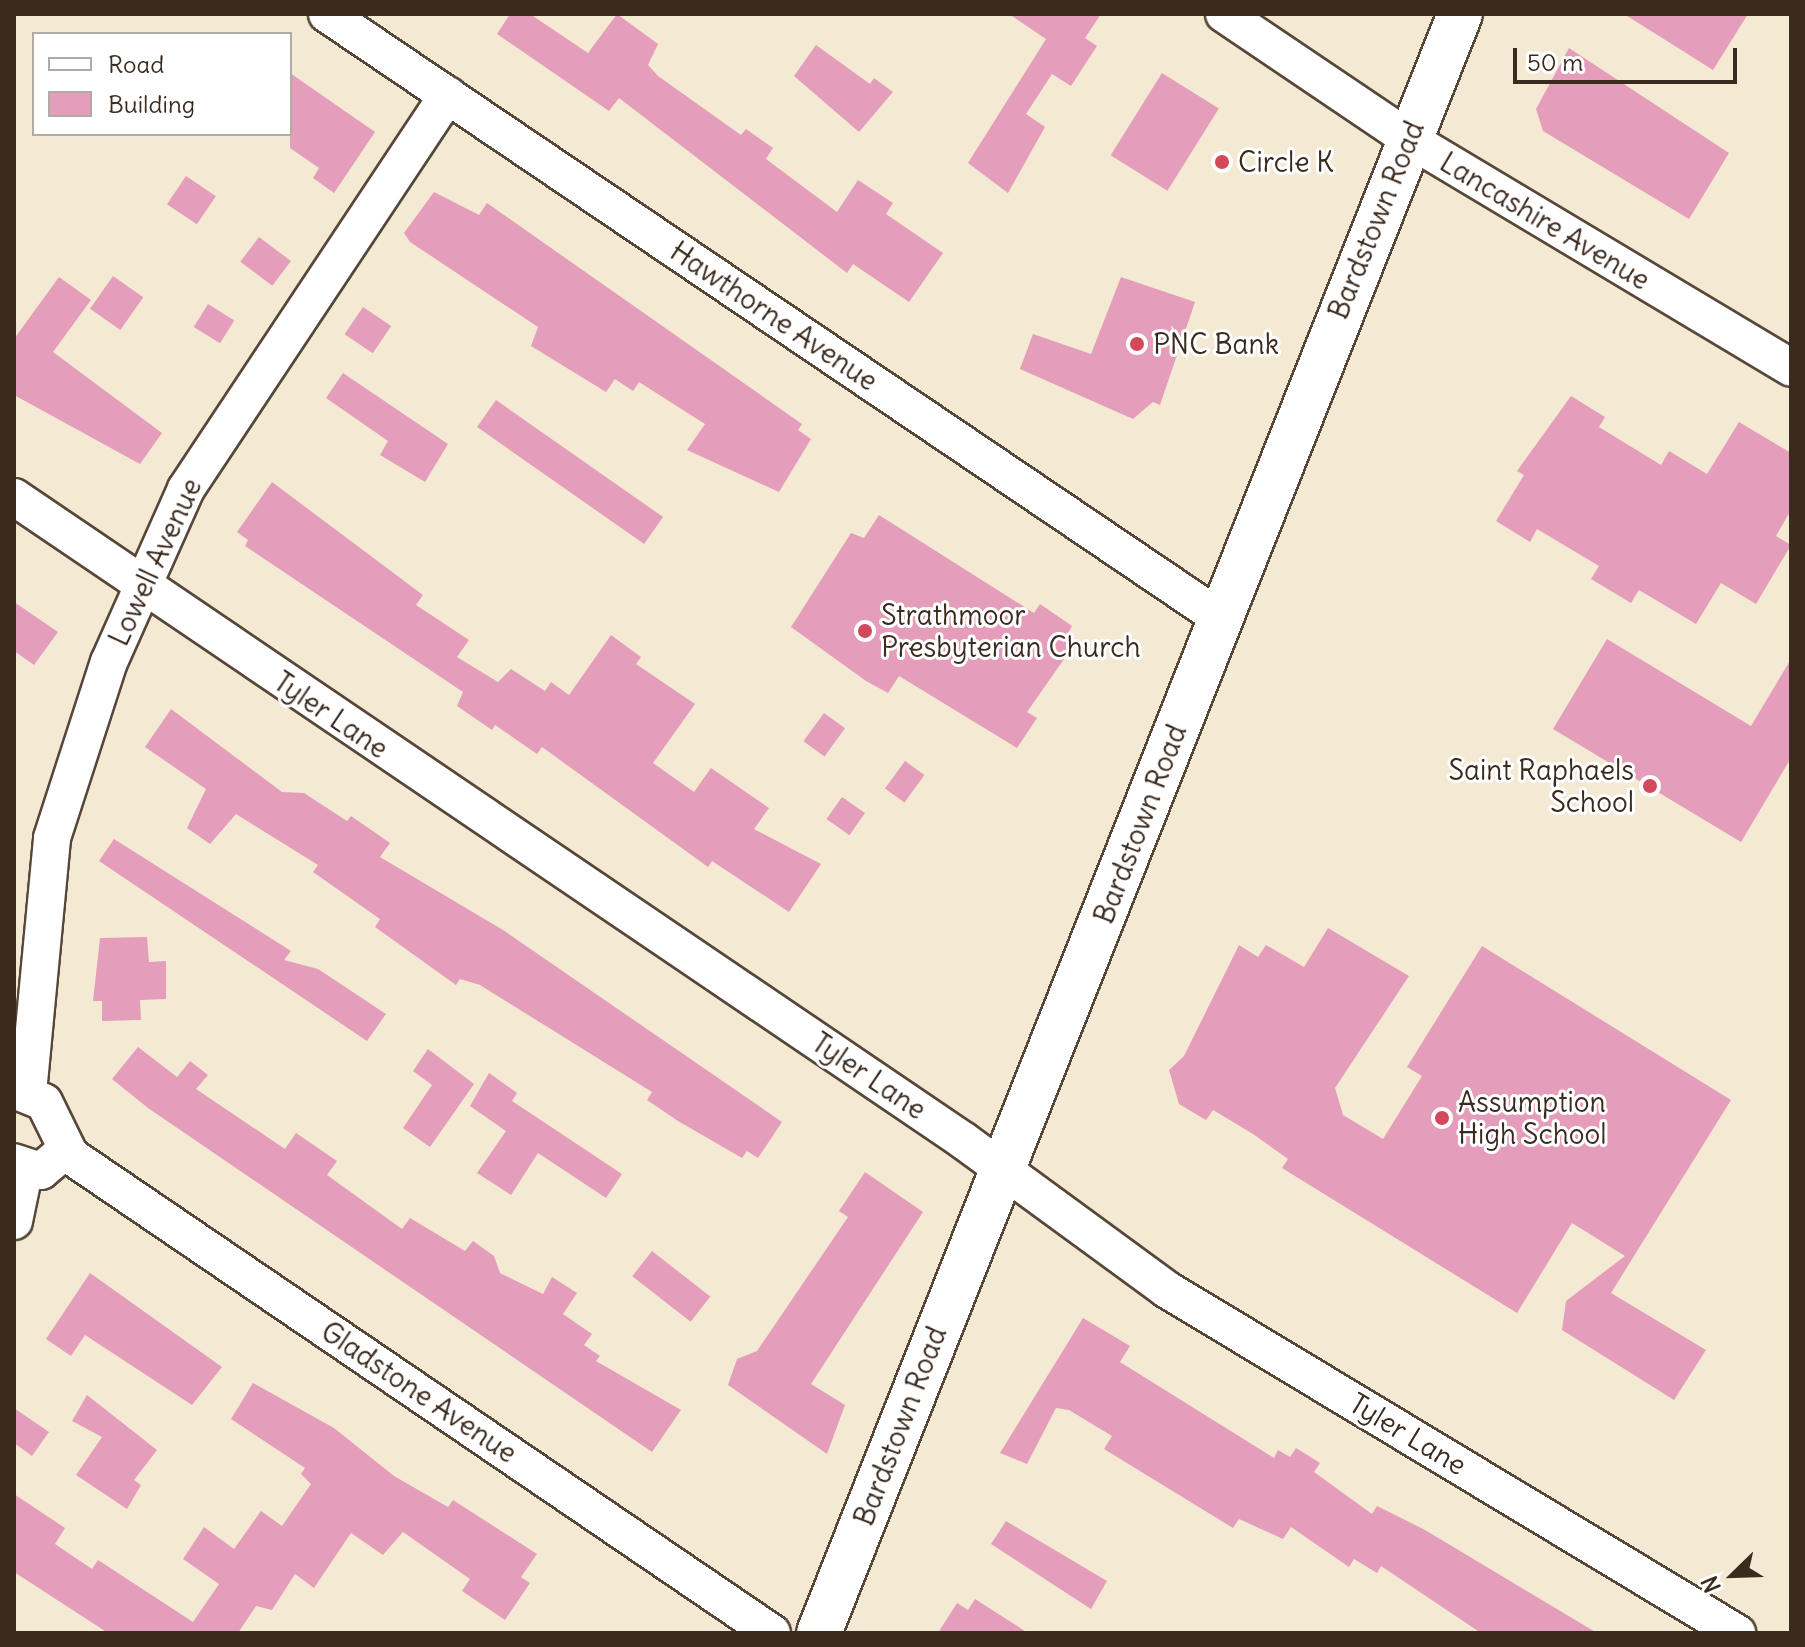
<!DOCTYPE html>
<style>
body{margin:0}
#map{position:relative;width:1805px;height:1647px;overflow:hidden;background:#f4ead4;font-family:Delius,sans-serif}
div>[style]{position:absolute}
.building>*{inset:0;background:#e49dba;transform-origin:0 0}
.roads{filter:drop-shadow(2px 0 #574739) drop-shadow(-2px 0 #574739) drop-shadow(0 2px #574739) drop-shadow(0 -2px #574739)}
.street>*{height:36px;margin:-18px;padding:0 18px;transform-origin:18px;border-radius:18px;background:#fff}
.primary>*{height:44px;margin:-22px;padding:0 22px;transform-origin:22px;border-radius:22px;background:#fff}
.dots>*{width:22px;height:22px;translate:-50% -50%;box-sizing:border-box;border:4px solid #fff;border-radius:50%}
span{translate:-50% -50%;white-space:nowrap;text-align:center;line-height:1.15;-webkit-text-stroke:6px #fff;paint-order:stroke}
.poi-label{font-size:28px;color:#3b2a1e}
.left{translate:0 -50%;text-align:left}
.right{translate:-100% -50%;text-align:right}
.street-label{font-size:28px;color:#3b2a1e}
.frame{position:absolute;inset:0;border:16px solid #3b2a1e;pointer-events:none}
.legend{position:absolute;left:32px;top:32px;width:260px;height:104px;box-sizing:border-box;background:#fff;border:2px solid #b1aaa5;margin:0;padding:10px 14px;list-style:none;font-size:24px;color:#3b2a1e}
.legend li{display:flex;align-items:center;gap:16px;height:40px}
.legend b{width:40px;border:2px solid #b1aaa5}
.north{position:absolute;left:1693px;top:1535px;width:80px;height:80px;-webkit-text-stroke:6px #fff;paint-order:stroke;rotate:247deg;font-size:22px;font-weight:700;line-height:32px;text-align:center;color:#3b2a1e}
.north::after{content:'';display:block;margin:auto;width:28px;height:36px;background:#3b2a1e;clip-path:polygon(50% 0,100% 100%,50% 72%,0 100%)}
.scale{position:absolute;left:1513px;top:48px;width:224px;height:36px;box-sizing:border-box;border:4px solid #3b2a1e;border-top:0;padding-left:10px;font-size:24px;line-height:28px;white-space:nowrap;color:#3b2a1e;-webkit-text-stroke:6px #fff;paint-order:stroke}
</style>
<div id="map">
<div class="building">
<i style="clip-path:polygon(510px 14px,530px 14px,588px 53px,617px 14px,658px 44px,648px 65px,658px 76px,741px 135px,746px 129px,773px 148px,766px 159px,837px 212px,858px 180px,893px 203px,886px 214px,943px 253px,909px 302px,853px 264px,847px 273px,619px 98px,609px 111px,497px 34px)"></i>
<i style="clip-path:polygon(1009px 14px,1101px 14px,1085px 38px,1097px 46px,1071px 86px,1052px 74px,1026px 114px,1045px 127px,1008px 193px,968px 163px,1046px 39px)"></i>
<i style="clip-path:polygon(1624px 14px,1748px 14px,1713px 70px)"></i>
<i style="clip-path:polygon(816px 45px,870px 84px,874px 78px,893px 92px,859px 132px,794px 76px)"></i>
<i style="clip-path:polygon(1569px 48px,1729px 153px,1689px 219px,1543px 131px,1536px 109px)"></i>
<i style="clip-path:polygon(290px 73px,375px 132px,334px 193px,313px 178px,319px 168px,290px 148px)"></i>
<i style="left:1162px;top:73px;width:67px;height:97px;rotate:32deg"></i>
<i style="left:186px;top:176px;width:36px;height:34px;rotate:34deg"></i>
<i style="clip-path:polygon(434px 192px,479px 215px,487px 203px,802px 424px,798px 430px,811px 439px,779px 492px,687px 450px,705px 424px,639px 382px,633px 391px,615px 379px,606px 392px,531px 346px,538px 327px,410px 242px,404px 233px)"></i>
<i style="left:259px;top:237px;width:40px;height:31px;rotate:37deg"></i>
<i style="left:113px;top:276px;width:37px;height:40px;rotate:35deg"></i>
<i style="clip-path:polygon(59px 277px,91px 300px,53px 352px,162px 433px,140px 464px,14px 395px,14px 339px)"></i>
<i style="clip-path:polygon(1121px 277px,1195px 302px,1160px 405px,1153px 402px,1133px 419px,1020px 369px,1033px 334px,1091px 354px)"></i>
<i style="left:208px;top:304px;width:31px;height:27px;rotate:32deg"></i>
<i style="left:363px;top:307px;width:34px;height:33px;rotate:34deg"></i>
<i style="clip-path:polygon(343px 373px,448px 444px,425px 482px,380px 455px,388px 441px,326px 398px)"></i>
<i style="clip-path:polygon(1571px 396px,1605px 417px,1599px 427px,1661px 465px,1669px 451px,1707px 474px,1739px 422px,1791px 453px,1791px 510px,1776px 536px,1791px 545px,1756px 604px,1721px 583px,1696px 624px,1639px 590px,1631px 603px,1591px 579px,1599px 566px,1537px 529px,1530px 542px,1496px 521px,1524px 475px,1517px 471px)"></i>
<i style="left:496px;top:400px;width:204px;height:33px;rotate:35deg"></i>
<i style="clip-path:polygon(272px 482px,423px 595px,416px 605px,469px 640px,457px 657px,498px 682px,511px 669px,545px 691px,551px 682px,569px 695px,611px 635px,641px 657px,636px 664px,695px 704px,653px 763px,694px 792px,711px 768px,769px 808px,754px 829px,821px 864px,789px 912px,712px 861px,708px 867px,542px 747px,537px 754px,495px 725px,492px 730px,457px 706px,463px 692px,245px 546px,248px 540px,237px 532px)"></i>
<i style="clip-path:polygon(879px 515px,1034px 613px,1040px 604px,1072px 626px,1067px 635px,1076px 642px,1027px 712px,1037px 718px,1017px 748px,899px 676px,888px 693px,866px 681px,791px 627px,851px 533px,864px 538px)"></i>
<i style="clip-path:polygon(14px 602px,58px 632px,34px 665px,14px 651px)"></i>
<i style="clip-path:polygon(1607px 639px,1751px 726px,1791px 659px,1791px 758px,1741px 842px,1553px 729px)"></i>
<i style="clip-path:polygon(171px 709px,282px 792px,304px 793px,347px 821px,351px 816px,390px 843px,380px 857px,503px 930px,782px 1122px,758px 1158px,747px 1151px,742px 1158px,678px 1121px,647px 1100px,652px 1092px,480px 985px,460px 979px,456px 985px,375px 927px,380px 919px,313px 872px,318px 865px,236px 814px,210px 844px,187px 828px,206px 789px,145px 747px)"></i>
<i style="left:824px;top:713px;width:26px;height:35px;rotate:36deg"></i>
<i style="left:905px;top:761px;width:24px;height:34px;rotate:36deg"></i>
<i style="left:842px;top:797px;width:28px;height:27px;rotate:35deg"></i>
<i style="clip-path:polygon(114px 839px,291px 951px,284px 960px,318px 969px,386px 1014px,367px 1041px,99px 861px)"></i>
<i style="clip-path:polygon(1328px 928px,1409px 976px,1335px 1088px,1343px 1115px,1383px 1139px,1422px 1076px,1407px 1067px,1482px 946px,1731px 1100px,1611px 1293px,1706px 1350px,1674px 1400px,1562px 1330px,1566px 1301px,1625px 1256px,1572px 1223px,1517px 1313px,1282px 1168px,1288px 1159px,1253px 1134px,1213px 1110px,1206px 1120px,1179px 1104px,1169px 1070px,1184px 1056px,1239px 945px,1258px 957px,1266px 945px,1304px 967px)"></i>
<i style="clip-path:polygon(147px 937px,149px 962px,166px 961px,166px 999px,140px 1000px,141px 1020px,102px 1021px,102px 1001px,93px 1001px,100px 938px)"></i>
<i style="clip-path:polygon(138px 1047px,177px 1077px,190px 1061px,208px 1075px,196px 1089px,285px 1149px,296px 1133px,337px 1161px,327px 1175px,402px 1229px,410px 1218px,465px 1251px,473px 1241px,494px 1256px,500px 1273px,543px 1294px,552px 1277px,577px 1293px,563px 1314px,592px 1334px,584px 1345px,600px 1356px,596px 1361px,681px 1410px,652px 1452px,148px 1108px,112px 1079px)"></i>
<i style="clip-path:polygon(428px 1049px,474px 1084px,430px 1147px,403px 1128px,432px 1085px,413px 1071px)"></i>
<i style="clip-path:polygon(489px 1073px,517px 1093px,512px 1101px,622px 1174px,606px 1198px,538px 1153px,511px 1195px,477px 1173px,506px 1131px,470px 1106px)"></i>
<i style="clip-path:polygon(865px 1172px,923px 1212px,811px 1384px,845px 1405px,827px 1454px,728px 1385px,737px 1359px,757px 1351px,848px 1217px,839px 1211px)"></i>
<i style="left:652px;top:1251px;width:74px;height:32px;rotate:38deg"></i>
<i style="clip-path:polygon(90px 1273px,222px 1367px,192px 1405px,85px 1335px,71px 1356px,46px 1339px)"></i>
<i style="clip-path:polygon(1083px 1318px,1130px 1346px,1120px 1362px,1274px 1458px,1278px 1450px,1290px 1457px,1296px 1448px,1320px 1463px,1314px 1472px,1372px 1514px,1377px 1506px,1425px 1530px,1597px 1633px,1481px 1633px,1381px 1566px,1377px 1573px,1354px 1559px,1349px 1567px,1291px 1527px,1283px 1539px,1239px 1519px,1233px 1528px,1104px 1449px,1112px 1436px,1069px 1410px,1056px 1408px,1027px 1464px,1000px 1453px)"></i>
<i style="clip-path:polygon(253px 1383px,334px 1428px,394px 1476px,448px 1507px,453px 1500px,537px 1554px,521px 1577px,530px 1583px,505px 1620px,462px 1591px,470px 1579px,403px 1532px,383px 1555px,351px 1533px,314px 1588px,295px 1574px,272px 1610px,256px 1606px,238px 1633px,108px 1633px,14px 1572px,14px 1494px,65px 1528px,55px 1544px,92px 1569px,98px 1560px,193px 1622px,219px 1584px,183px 1559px,204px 1527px,234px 1549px,261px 1511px,282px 1526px,311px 1484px,301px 1474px,305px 1468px,231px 1419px)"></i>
<i style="clip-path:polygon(87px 1395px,157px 1450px,134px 1480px,141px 1485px,127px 1509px,76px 1475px,102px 1437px,72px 1421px)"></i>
<i style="clip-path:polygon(14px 1408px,49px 1432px,32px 1456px,14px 1443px)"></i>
<i style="clip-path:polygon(1006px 1521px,1107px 1581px,1091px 1609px,991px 1544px)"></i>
<i style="clip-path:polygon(975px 1599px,1028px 1633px,938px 1633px,957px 1603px,968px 1610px)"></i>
</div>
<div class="roads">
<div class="street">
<i style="left:327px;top:14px;width:1078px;rotate:34.07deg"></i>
<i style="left:1224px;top:14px;width:223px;rotate:34deg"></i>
<i style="left:1409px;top:139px;width:445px;rotate:30.9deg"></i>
<i style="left:14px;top:497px;width:1148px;rotate:34.13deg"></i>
<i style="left:964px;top:1141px;width:250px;rotate:36.2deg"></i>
<i style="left:1166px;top:1289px;width:667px;rotate:31.07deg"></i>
<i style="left:14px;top:1090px;width:32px;rotate:22deg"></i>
<i style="left:44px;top:1102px;width:52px;rotate:63.9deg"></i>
<i style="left:67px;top:1149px;width:34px;rotate:140deg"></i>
<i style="left:41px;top:1171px;width:28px;rotate:-162deg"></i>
<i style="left:28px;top:1093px;width:256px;rotate:-84.6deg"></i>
<i style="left:52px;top:838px;width:185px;rotate:-72.1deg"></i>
<i style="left:109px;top:662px;width:189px;rotate:-66deg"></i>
<i style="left:186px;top:489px;width:473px;rotate:-56.4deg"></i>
<i style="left:65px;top:1152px;width:855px;rotate:34.23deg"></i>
<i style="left:14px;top:1221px;width:54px;rotate:-78.3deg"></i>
</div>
<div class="primary">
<i style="left:819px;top:1633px;width:1741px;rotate:-68.4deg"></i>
</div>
</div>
<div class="dots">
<i style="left:1222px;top:162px;background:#d1495b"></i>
<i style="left:1137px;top:344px;background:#d1495b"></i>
<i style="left:865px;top:631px;background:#d1495b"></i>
<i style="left:1650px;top:786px;background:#d1495b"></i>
<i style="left:1442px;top:1118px;background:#d1495b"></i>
</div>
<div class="poi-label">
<span class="left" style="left:1238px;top:162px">Circle K</span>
<span class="left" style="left:1153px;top:344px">PNC Bank</span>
<span class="left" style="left:881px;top:631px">Strathmoor<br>Presbyterian Church</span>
<span class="right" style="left:1634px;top:786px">Saint Raphaels<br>School</span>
<span class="left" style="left:1458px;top:1118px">Assumption<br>High School</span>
</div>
<div class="street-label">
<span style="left:1376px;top:220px;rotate:-68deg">Bardstown Road</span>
<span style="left:1545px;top:221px;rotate:31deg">Lancashire Avenue</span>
<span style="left:774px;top:316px;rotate:34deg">Hawthorne Avenue</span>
<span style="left:155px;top:562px;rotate:-65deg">Lowell Avenue</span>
<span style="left:331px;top:715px;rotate:34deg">Tyler Lane</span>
<span style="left:1140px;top:824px;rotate:-69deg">Bardstown Road</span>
<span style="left:869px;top:1076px;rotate:34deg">Tyler Lane</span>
<span style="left:419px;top:1392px;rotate:34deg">Gladstone Avenue</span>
<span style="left:900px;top:1426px;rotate:-69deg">Bardstown Road</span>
<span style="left:1408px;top:1434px;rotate:31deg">Tyler Lane</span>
</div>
<div class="frame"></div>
<ul class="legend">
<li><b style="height:10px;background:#fff"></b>Road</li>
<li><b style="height:22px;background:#e49dba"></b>Building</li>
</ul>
<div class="north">N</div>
<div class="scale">50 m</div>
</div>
